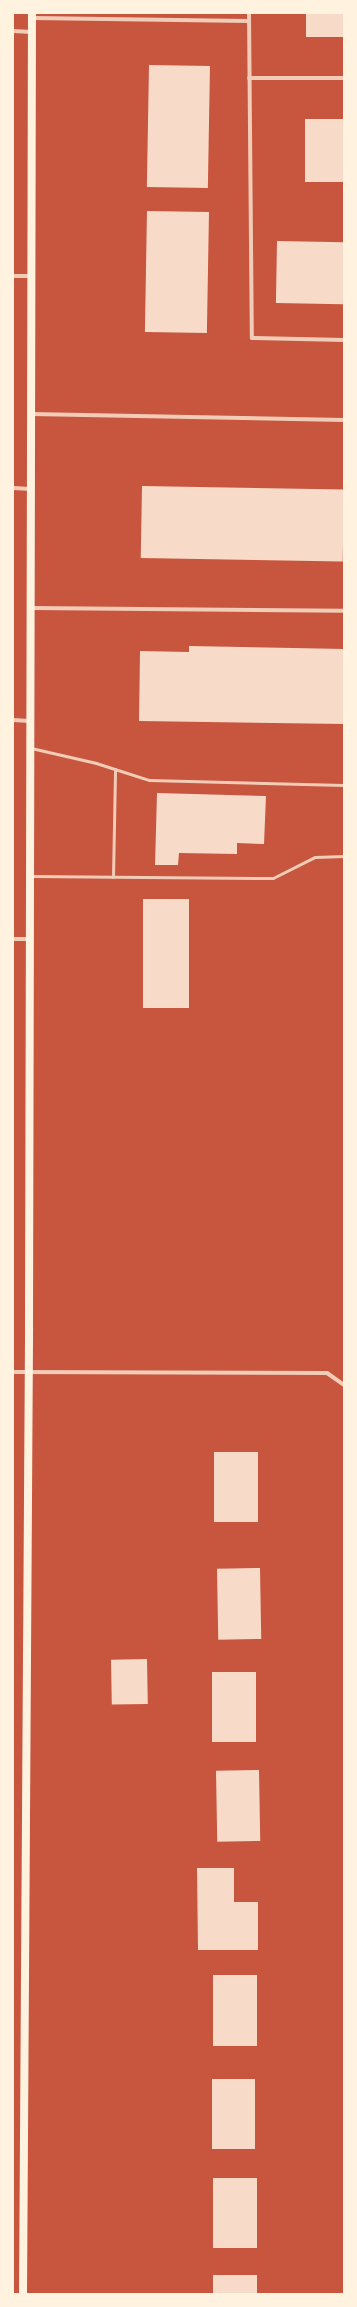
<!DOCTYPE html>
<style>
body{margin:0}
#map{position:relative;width:357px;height:2307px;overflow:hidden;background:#c8553d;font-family:Poppins,sans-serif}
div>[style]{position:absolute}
.building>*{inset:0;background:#f7dbc8;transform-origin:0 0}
.service>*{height:3px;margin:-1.5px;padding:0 1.5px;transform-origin:1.5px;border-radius:1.5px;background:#f1ccb7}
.minor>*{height:4px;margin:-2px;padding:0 2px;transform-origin:2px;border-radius:2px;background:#f1ccb7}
.secondary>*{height:8px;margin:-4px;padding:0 4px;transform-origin:4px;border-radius:4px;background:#fff3e0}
span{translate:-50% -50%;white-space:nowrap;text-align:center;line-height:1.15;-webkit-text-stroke:3.5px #fff3e0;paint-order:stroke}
.frame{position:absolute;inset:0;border:14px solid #fff3e0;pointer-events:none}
</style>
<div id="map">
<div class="building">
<i style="left:306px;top:13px;width:38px;height:24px"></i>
<i style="left:149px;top:65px;width:61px;height:122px;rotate:1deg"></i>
<i style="left:305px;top:119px;width:39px;height:63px"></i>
<i style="left:147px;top:211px;width:62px;height:121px;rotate:1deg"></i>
<i style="left:277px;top:241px;width:67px;height:62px;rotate:1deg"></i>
<i style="left:142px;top:486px;width:202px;height:72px;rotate:1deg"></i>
<i style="clip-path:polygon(189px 646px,344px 649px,344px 724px,139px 721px,140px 651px,189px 652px)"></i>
<i style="clip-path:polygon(157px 793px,266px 796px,264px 844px,237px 843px,237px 854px,179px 853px,178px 865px,155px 865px)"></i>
<i style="left:143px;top:899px;width:46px;height:109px"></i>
<i style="left:214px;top:1452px;width:44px;height:70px"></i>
<i style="left:260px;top:1568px;width:71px;height:43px;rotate:89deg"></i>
<i style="left:147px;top:1659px;width:45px;height:36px;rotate:89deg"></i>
<i style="left:212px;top:1672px;width:44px;height:70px"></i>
<i style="left:259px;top:1770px;width:71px;height:43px;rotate:89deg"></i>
<i style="clip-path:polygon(197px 1868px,234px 1868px,234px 1902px,258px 1902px,258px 1950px,198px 1950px)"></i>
<i style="left:257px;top:1975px;width:71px;height:44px;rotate:90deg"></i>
<i style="left:212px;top:2079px;width:43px;height:70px"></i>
<i style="left:213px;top:2178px;width:44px;height:70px"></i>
<i style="left:213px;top:2275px;width:44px;height:19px"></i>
</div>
<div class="service">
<i style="left:31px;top:748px;width:67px;rotate:13deg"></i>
<i style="left:96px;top:763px;width:56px;rotate:17.8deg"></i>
<i style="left:149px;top:780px;width:195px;rotate:1.5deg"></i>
<i style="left:31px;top:876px;width:242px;rotate:0.5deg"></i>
<i style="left:273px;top:878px;width:47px;rotate:-26.6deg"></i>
<i style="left:315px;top:857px;width:29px;rotate:-2deg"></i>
<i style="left:113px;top:877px;width:108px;rotate:-88.9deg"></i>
</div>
<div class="minor">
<i style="left:249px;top:13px;width:325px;rotate:89.5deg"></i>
<i style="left:252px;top:338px;width:92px;rotate:1.2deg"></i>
<i style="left:32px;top:18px;width:217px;rotate:0.8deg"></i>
<i style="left:13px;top:31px;width:19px;rotate:3deg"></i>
<i style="left:249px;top:78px;width:95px"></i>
<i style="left:13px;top:276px;width:18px"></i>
<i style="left:31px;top:414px;width:313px;rotate:1.1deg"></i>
<i style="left:13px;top:488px;width:18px;rotate:3deg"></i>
<i style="left:31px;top:608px;width:313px;rotate:0.5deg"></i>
<i style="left:13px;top:720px;width:17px;rotate:3deg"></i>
<i style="left:13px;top:939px;width:18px"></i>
<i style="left:13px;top:1372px;width:314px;rotate:0.2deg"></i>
<i style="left:327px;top:1373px;width:21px;rotate:35deg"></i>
</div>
<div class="secondary">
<i style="left:23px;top:2294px;width:966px;rotate:-89.64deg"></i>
<i style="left:29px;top:1328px;width:1315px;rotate:-89.87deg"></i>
</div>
<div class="frame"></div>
</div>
